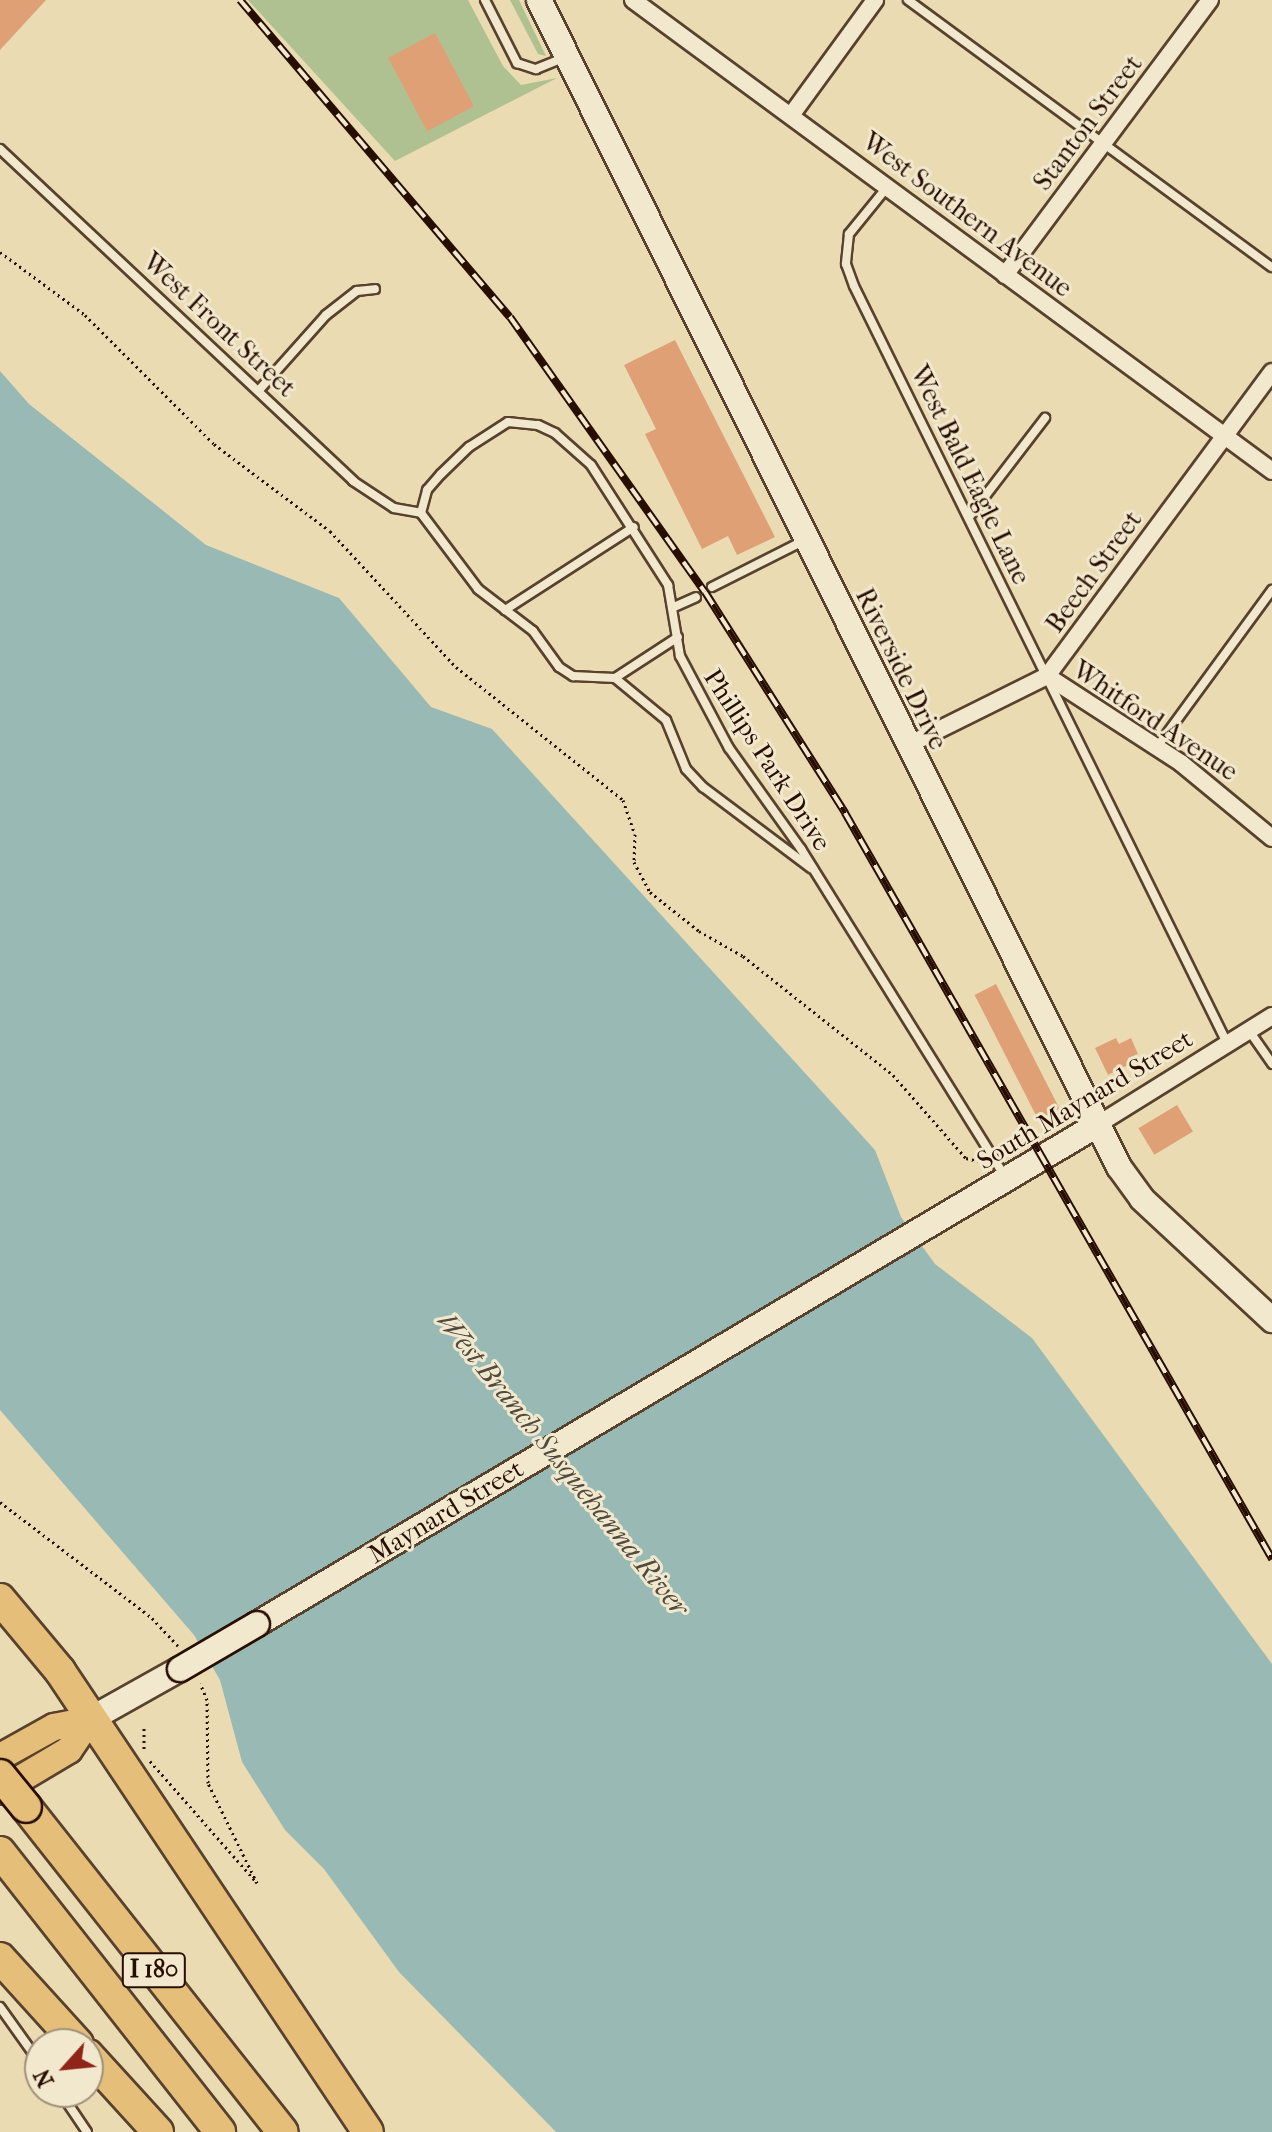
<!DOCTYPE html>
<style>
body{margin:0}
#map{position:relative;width:1272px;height:2132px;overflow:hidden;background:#eadbb3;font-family:"IM FELL French Canon",serif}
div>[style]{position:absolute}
.green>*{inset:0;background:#b0c191}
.water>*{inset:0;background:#99b9b4}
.building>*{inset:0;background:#e0a076;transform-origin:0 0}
.path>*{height:3px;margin-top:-1.5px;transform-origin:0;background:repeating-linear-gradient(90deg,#280e00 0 2px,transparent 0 6px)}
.roads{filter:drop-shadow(2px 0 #58412d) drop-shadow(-2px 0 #58412d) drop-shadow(0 2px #58412d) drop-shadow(0 -2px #58412d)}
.service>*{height:8px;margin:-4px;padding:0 4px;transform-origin:4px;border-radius:4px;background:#f1e8ce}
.minor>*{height:16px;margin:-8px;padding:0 8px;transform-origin:8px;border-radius:8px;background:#f1e8ce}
.secondary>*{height:24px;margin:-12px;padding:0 12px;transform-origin:12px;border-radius:12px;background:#f1e8ce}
.primary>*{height:26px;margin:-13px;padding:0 13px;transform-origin:13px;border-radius:13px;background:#e5be7a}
.motorway>*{height:30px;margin:-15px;padding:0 15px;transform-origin:15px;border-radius:15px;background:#e5be7a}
.rail>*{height:8px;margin-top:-4px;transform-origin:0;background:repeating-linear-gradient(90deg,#f1e8ce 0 15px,#280e00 0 30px);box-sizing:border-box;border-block:2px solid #280e00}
.bridges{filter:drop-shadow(2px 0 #280e00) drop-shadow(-2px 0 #280e00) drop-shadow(0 2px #280e00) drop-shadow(0 -2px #280e00)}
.secondary-bridge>*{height:24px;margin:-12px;padding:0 12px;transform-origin:12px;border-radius:12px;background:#f1e8ce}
.motorway-bridge>*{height:30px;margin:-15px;padding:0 15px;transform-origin:15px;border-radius:15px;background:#e5be7a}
span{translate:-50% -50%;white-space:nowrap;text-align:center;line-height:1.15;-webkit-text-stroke:6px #f1e8ce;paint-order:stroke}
.shield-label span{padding:2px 6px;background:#f1e8ce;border:2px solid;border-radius:6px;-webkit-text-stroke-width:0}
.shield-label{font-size:24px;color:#280e00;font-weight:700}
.street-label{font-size:26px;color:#280e00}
.water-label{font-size:28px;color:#504a3f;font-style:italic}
.north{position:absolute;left:24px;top:2028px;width:80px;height:80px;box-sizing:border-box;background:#f1e8ce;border:2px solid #a1917c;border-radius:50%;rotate:243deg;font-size:22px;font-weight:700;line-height:32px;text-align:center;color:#280e00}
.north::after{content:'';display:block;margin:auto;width:28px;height:36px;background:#8f2418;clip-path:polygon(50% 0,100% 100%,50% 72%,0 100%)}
</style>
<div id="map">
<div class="green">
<i style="clip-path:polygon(248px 0,468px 0,503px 66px,521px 85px,557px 78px,395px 161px)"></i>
<i style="clip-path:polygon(510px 0,519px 0,546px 56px,538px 54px)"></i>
</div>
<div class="water">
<i style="clip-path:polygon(0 371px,29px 404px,206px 545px,339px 598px,431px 707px,492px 729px,875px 1150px,901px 1217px,935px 1264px,1032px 1338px,1272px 1664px,1272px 2132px,556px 2132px,399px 1972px,324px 1869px,285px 1830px,242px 1762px,220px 1680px,194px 1635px,0 1410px)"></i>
</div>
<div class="building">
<i style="clip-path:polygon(0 0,46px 0,0 50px)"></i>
<i style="left:435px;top:33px;width:83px;height:53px;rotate:62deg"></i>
<i style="clip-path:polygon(675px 340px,775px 537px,737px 555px,728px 536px,702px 549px,645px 434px,656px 429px,624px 365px)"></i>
<i style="left:996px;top:984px;width:140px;height:24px;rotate:63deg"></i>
<i style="clip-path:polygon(1116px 1038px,1119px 1044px,1131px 1038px,1138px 1054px,1128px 1058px,1130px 1064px,1108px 1075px,1095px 1048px)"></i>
<i style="left:1177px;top:1105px;width:31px;height:45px;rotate:59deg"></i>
</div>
<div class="path">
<i style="left:0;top:252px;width:106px;rotate:36.5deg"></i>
<i style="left:85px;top:315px;width:182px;rotate:45deg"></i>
<i style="left:214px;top:444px;width:145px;rotate:36.9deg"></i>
<i style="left:330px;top:531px;width:185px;rotate:47.2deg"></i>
<i style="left:456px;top:667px;width:213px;rotate:38.5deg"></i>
<i style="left:623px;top:800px;width:36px;rotate:71deg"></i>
<i style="left:635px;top:834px;width:28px;rotate:92deg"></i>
<i style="left:634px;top:862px;width:34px;rotate:62deg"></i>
<i style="left:650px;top:892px;width:63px;rotate:38.5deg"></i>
<i style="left:699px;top:931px;width:51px;rotate:29.6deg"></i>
<i style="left:743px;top:956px;width:191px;rotate:38.4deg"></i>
<i style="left:893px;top:1075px;width:111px;rotate:48.7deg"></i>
<i style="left:966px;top:1158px;width:12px;rotate:14deg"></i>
<i style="left:0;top:1502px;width:191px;rotate:37.3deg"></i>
<i style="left:152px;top:1618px;width:38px;rotate:47deg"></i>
<i style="left:144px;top:1728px;width:23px;rotate:90deg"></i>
<i style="left:150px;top:1761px;width:162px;rotate:48.7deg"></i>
<i style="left:257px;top:1883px;width:111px;rotate:-116.1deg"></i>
<i style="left:208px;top:1783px;width:83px;rotate:-90.7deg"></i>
<i style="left:207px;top:1700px;width:18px;rotate:-112deg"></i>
</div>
<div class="roads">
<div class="service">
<i style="left:485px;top:0;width:71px;rotate:63.1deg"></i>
<i style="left:517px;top:63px;width:20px;rotate:18deg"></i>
<i style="left:536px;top:69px;width:31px;rotate:-22deg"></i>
<i style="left:908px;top:0;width:451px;rotate:36.3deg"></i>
<i style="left:0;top:149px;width:485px;rotate:43.2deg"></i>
<i style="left:353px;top:481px;width:49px;rotate:33.4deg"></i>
<i style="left:394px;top:508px;width:27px;rotate:10deg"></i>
<i style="left:888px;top:186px;width:62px;rotate:129.1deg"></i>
<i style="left:849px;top:234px;width:30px;rotate:96deg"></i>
<i style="left:846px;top:264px;width:23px;rotate:70deg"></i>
<i style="left:854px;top:286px;width:846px;rotate:63.77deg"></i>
<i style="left:260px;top:389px;width:99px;rotate:-48.3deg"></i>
<i style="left:326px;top:315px;width:39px;rotate:-38deg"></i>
<i style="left:357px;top:291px;width:18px;rotate:-6deg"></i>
<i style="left:421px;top:513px;width:24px;rotate:-75deg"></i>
<i style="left:427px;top:490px;width:21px;rotate:-49deg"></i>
<i style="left:441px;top:474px;width:39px;rotate:-44deg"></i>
<i style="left:469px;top:447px;width:46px;rotate:-32.7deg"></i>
<i style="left:508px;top:422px;width:30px;rotate:6deg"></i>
<i style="left:538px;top:425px;width:19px;rotate:25deg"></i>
<i style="left:555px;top:433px;width:48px;rotate:41.6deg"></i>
<i style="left:591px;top:465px;width:143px;rotate:57.3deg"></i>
<i style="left:668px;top:585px;width:72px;rotate:80.4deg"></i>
<i style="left:680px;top:656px;width:104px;rotate:62deg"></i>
<i style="left:729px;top:748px;width:124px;rotate:54.5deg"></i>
<i style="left:801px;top:849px;width:384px;rotate:58.1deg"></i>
<i style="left:421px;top:513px;width:95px;rotate:53.1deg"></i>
<i style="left:478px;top:589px;width:69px;rotate:37.4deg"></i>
<i style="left:533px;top:631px;width:44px;rotate:54.2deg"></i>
<i style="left:559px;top:667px;width:17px;rotate:33deg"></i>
<i style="left:573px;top:676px;width:42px;rotate:2.7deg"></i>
<i style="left:615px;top:678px;width:75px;rotate:-33.1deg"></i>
<i style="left:969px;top:517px;width:125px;rotate:-52.5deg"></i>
<i style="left:712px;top:587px;width:104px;rotate:-26.8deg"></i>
<i style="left:674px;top:607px;width:24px;rotate:-24deg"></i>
<i style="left:505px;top:610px;width:153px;rotate:-32.8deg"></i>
<i style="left:615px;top:678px;width:66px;rotate:39.5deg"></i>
<i style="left:666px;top:720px;width:53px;rotate:67.8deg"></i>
<i style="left:686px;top:769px;width:25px;rotate:47deg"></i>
<i style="left:703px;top:787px;width:135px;rotate:36.9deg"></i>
<i style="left:1157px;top:747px;width:195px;rotate:-53.8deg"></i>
<i style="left:1250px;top:1032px;width:39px;rotate:55deg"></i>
<i style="left:0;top:2007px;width:69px;rotate:54.5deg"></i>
<i style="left:60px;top:2092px;width:48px;rotate:56deg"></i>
</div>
<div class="minor">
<i style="left:633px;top:0;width:794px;rotate:36.39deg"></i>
<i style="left:792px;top:114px;width:141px;rotate:-53.9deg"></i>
<i style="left:1005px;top:275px;width:343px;rotate:-53.3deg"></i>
<i style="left:1047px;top:676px;width:160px;rotate:33deg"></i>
<i style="left:1181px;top:763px;width:118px;rotate:39.5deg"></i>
<i style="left:908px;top:745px;width:155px;rotate:-26.4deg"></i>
<i style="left:1047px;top:676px;width:378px;rotate:-53.5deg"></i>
<i style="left:1097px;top:1125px;width:206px;rotate:-31.9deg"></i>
</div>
<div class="secondary">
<i style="left:539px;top:0;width:1303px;rotate:63.57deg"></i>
<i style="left:1119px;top:1167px;width:39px;rotate:54deg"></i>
<i style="left:1142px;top:1199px;width:178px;rotate:42.9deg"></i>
<i style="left:257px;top:1624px;width:977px;rotate:-30.71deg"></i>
<i style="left:89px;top:1720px;width:104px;rotate:-29.3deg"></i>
</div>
<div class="primary">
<i style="left:0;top:1757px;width:62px;rotate:-29.1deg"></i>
<i style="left:54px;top:1727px;width:36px;rotate:-11deg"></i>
<i style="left:0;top:1791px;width:80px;rotate:-30.7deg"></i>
<i style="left:69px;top:1750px;width:36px;rotate:-56deg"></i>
</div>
<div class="motorway">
<i style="left:0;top:1599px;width:94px;rotate:50.2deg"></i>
<i style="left:60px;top:1671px;width:554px;rotate:56.25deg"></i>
<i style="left:26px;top:1807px;width:414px;rotate:51.7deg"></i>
<i style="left:0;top:1852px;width:356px;rotate:51.8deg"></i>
<i style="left:0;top:1958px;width:116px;rotate:47.8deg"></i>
<i style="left:88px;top:2055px;width:104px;rotate:47.7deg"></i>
</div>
</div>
<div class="rail">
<i style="left:240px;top:0;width:416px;rotate:49.6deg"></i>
<i style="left:510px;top:317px;width:337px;rotate:54.7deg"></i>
<i style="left:705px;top:592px;width:262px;rotate:57.6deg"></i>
<i style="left:845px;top:813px;width:860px;rotate:60.21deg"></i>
</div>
<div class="bridges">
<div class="secondary-bridge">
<i style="left:180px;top:1669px;width:89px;rotate:-30.3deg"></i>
</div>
<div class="motorway-bridge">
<i style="left:0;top:1775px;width:41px;rotate:50.9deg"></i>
</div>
</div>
<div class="shield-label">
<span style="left:154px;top:1970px">I 180</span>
</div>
<div class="street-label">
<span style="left:1088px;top:123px;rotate:-53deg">Stanton Street</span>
<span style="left:967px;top:215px;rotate:37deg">West Southern Avenue</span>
<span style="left:219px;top:325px;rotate:43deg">West Front Street</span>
<span style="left:970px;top:475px;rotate:64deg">West Bald Eagle Lane</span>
<span style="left:1094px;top:572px;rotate:-54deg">Beech Street</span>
<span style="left:901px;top:669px;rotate:64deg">Riverside Drive</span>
<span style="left:1155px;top:721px;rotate:34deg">Whitford Avenue</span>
<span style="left:767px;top:760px;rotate:57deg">Phillips Park Drive</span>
<span style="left:1085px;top:1100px;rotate:-31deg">South Maynard Street</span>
<span style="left:446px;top:1512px;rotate:-31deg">Maynard Street</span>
</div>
<div class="water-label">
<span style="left:563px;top:1464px;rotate:51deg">West Branch Susquehanna River</span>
</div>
<div class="north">N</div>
</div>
